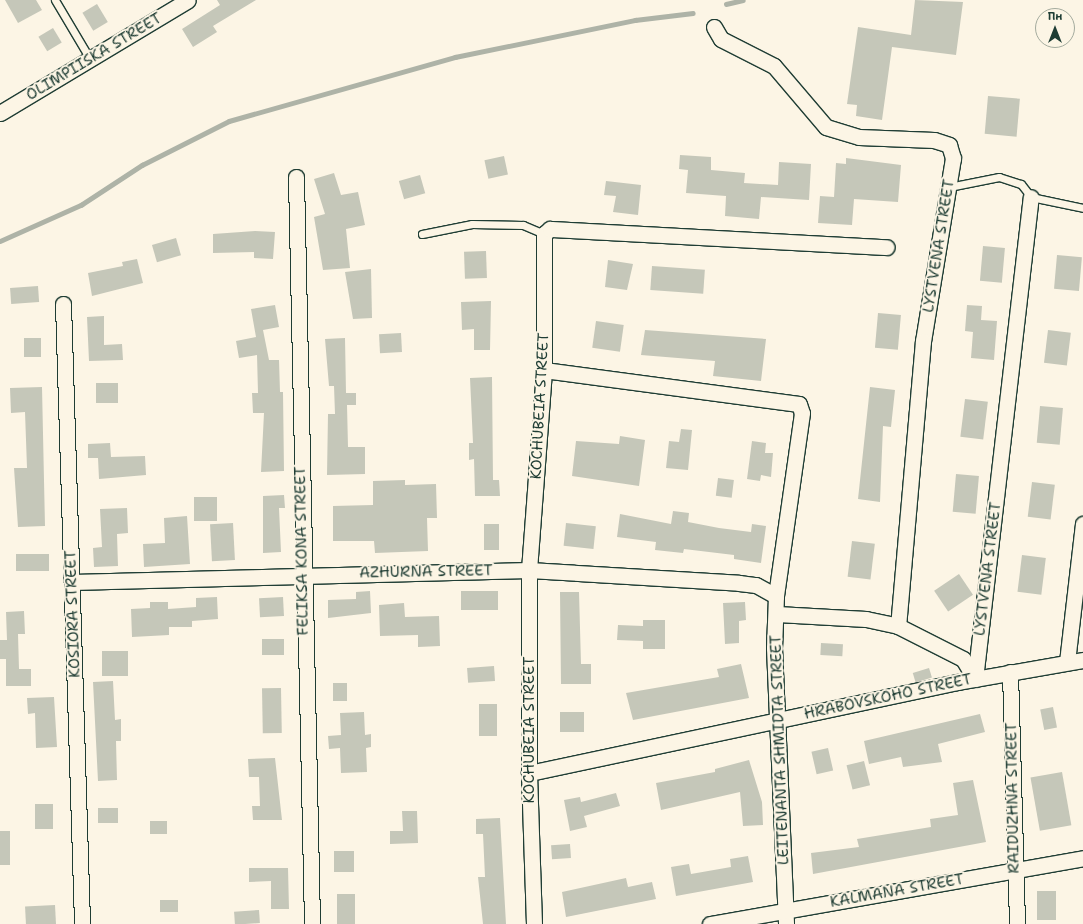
<!DOCTYPE html>
<meta charset="utf-8">
<style>
body{margin:0}
#map{position:relative;width:1083px;height:924px;overflow:hidden;background:#fcf5e5;font-family:"Shantell Sans",sans-serif}
div>[style]{position:absolute}
.stream>*{height:4.5px;margin:-2.25px;padding:0 2.25px;transform-origin:2.25px;border-radius:2.25px;background:#aeb3a7}
.building>*{inset:0;background:#c5c7b9;transform-origin:0 0}
.roads{filter:drop-shadow(1px 0 #1f3d34) drop-shadow(-1px 0 #1f3d34) drop-shadow(0 1px #1f3d34) drop-shadow(0 -1px #1f3d34)}
.lane>*{height:7px;margin:-3.5px;padding:0 3.5px;transform-origin:3.5px;border-radius:3.5px;background:#fcf5e5}
.street>*{height:15px;margin:-7.5px;padding:0 7.5px;transform-origin:7.5px;border-radius:7.5px;background:#fcf5e5}
span{translate:-50% -50%;white-space:nowrap;text-align:center;line-height:1.15;-webkit-text-stroke:4px #fcf5e5;paint-order:stroke}
.street-label{font-size:15px;color:#1f3d34}
.north{position:absolute;left:1035px;top:8px;width:40px;height:40px;box-sizing:border-box;background:#fcf5e5;border:1px solid #a4ab9e;border-radius:50%;rotate:0deg;font-size:11px;font-weight:700;line-height:16px;text-align:center;color:#1f3d34}
.north::after{content:'';display:block;margin:auto;width:14px;height:18px;background:#1f3d34;clip-path:polygon(50% 0,100% 100%,50% 72%,0 100%)}
</style>
<div id="map">
<div class="stream">
<i style="left:726px;top:4px;width:17px;rotate:-13deg"></i>
<i style="left:0;top:241px;width:89px;rotate:-24deg"></i>
<i style="left:81px;top:205px;width:73px;rotate:-33.3deg"></i>
<i style="left:142px;top:165px;width:97px;rotate:-26.8deg"></i>
<i style="left:229px;top:121px;width:235px;rotate:-15.8deg"></i>
<i style="left:455px;top:57px;width:184px;rotate:-11.6deg"></i>
<i style="left:635px;top:20px;width:58px;rotate:-6.9deg"></i>
</div>
<div class="building">
<i style="clip-path:polygon(5px 0,36px 0,42px 10px,18px 23px)"></i>
<i style="clip-path:polygon(217px 0,256px 0,213px 26px,217px 32px,193px 47px,182px 29px,220px 5px)"></i>
<i style="clip-path:polygon(915px 0,963px 2px,956px 55px,892px 47px,882px 120px,856px 116px,857px 105px,847px 104px,858px 27px,911px 35px)"></i>
<i style="left:97px;top:4px;width:21px;height:17px;rotate:59deg"></i>
<i style="left:53px;top:28px;width:17px;height:17px;rotate:59deg"></i>
<i style="left:988px;top:96px;width:32px;height:38px;rotate:5deg"></i>
<i style="clip-path:polygon(680px 155px,711px 157px,711px 170px,745px 173px,744px 183px,778px 185px,779px 162px,811px 164px,809px 200px,761px 197px,759px 219px,725px 216px,726px 196px,686px 193px,688px 170px,679px 169px)"></i>
<i style="left:504px;top:156px;width:19px;height:20px;rotate:78deg"></i>
<i style="clip-path:polygon(846px 158px,901px 165px,898px 202px,854px 199px,852px 225px,818px 223px,820px 196px,834px 197px,836px 163px,846px 164px)"></i>
<i style="clip-path:polygon(334px 173px,341px 195px,358px 192px,365px 225px,346px 229px,350px 268px,323px 270px,314px 217px,325px 214px,314px 179px)"></i>
<i style="left:420px;top:175px;width:19px;height:22px;rotate:74deg"></i>
<i style="clip-path:polygon(606px 181px,641px 185px,638px 215px,613px 212px,616px 196px,604px 195px)"></i>
<i style="clip-path:polygon(255px 231px,275px 232px,273px 259px,254px 258px,254px 252px,213px 253px,213px 234px)"></i>
<i style="left:176px;top:238px;width:18px;height:25px;rotate:74deg"></i>
<i style="left:983px;top:246px;width:22px;height:35px;rotate:5deg"></i>
<i style="left:486px;top:251px;width:27px;height:22px;rotate:88deg"></i>
<i style="left:1057px;top:255px;width:25px;height:34px;rotate:5deg"></i>
<i style="clip-path:polygon(137px 259px,143px 283px,92px 296px,88px 273px,123px 266px,122px 262px)"></i>
<i style="clip-path:polygon(608px 260px,633px 264px,627px 290px,605px 287px)"></i>
<i style="left:652px;top:266px;width:53px;height:24px;rotate:4deg"></i>
<i style="clip-path:polygon(371px 269px,372px 318px,353px 319px,345px 272px)"></i>
<i style="left:38px;top:286px;width:16px;height:28px;rotate:86deg"></i>
<i style="clip-path:polygon(491px 301px,490px 350px,474px 350px,474px 329px,462px 330px,461px 302px)"></i>
<i style="clip-path:polygon(275px 305px,279px 327px,263px 330px,269px 360px,279px 360px,280px 392px,283px 392px,284px 471px,261px 472px,264px 413px,253px 413px,252px 393px,258px 393px,257px 355px,239px 358px,236px 341px,256px 337px,251px 309px)"></i>
<i style="clip-path:polygon(967px 305px,982px 306px,981px 320px,997px 321px,994px 360px,971px 358px,973px 332px,965px 331px)"></i>
<i style="left:878px;top:313px;width:23px;height:35px;rotate:5deg"></i>
<i style="clip-path:polygon(104px 316px,104px 345px,122px 344px,123px 360px,89px 361px,87px 317px)"></i>
<i style="left:596px;top:321px;width:28px;height:27px;rotate:8deg"></i>
<i style="clip-path:polygon(645px 330px,766px 339px,761px 381px,713px 376px,715px 361px,641px 355px)"></i>
<i style="left:1048px;top:330px;width:23px;height:33px;rotate:7deg"></i>
<i style="left:401px;top:333px;width:19px;height:22px;rotate:87deg"></i>
<i style="left:41px;top:338px;width:19px;height:17px;rotate:90deg"></i>
<i style="clip-path:polygon(345px 338px,346px 393px,356px 393px,356px 405px,347px 405px,348px 447px,365px 447px,365px 474px,327px 475px,328px 414px,335px 414px,334px 386px,329px 386px,325px 339px)"></i>
<i style="clip-path:polygon(492px 377px,493px 480px,499px 480px,500px 496px,475px 496px,474px 459px,469px 460px,469px 443px,473px 443px,470px 378px)"></i>
<i style="left:96px;top:383px;width:22px;height:20px"></i>
<i style="clip-path:polygon(42px 387px,45px 526px,18px 527px,14px 468px,27px 468px,25px 412px,11px 413px,10px 388px)"></i>
<i style="clip-path:polygon(870px 387px,895px 390px,891px 427px,883px 426px,880px 502px,858px 499px)"></i>
<i style="left:965px;top:399px;width:23px;height:38px;rotate:7deg"></i>
<i style="left:1040px;top:406px;width:23px;height:37px;rotate:5deg"></i>
<i style="clip-path:polygon(681px 429px,692px 430px,688px 470px,666px 468px,669px 441px,679px 442px)"></i>
<i style="clip-path:polygon(620px 436px,645px 440px,639px 486px,572px 476px,576px 441px,619px 444px)"></i>
<i style="clip-path:polygon(752px 441px,766px 443px,765px 453px,773px 453px,771px 477px,761px 475px,760px 481px,747px 479px)"></i>
<i style="clip-path:polygon(110px 443px,111px 457px,145px 456px,146px 475px,99px 479px,98px 458px,88px 458px,88px 444px)"></i>
<i style="left:956px;top:474px;width:23px;height:38px;rotate:5deg"></i>
<i style="left:718px;top:478px;width:16px;height:18px;rotate:7deg"></i>
<i style="clip-path:polygon(405px 480px,405px 485px,436px 484px,437px 518px,427px 518px,428px 551px,375px 553px,374px 541px,333px 541px,333px 506px,373px 505px,373px 481px)"></i>
<i style="left:1032px;top:482px;width:23px;height:35px;rotate:7deg"></i>
<i style="clip-path:polygon(284px 495px,285px 508px,279px 508px,281px 552px,263px 553px,263px 496px)"></i>
<i style="left:194px;top:497px;width:23px;height:24px"></i>
<i style="clip-path:polygon(127px 508px,128px 533px,117px 534px,118px 566px,94px 567px,93px 548px,102px 547px,100px 509px)"></i>
<i style="clip-path:polygon(673px 511px,689px 513px,688px 522px,719px 528px,751px 532px,752px 524px,766px 526px,761px 563px,734px 559px,734px 555px,684px 549px,683px 553px,655px 550px,656px 542px,617px 537px,620px 514px,671px 524px)"></i>
<i style="clip-path:polygon(187px 516px,190px 564px,144px 567px,143px 544px,165px 543px,164px 518px)"></i>
<i style="left:233px;top:523px;width:37px;height:23px;rotate:87deg"></i>
<i style="left:566px;top:523px;width:30px;height:23px;rotate:6deg"></i>
<i style="left:484px;top:524px;width:15px;height:26px"></i>
<i style="left:852px;top:541px;width:23px;height:36px;rotate:7deg"></i>
<i style="left:49px;top:554px;width:17px;height:33px;rotate:90deg"></i>
<i style="left:1022px;top:555px;width:24px;height:37px;rotate:7deg"></i>
<i style="left:959px;top:574px;width:25px;height:30px;rotate:56deg"></i>
<i style="clip-path:polygon(370px 591px,371px 613px,328px 618px,328px 600px,356px 599px,356px 592px)"></i>
<i style="left:498px;top:591px;width:19px;height:37px;rotate:90deg"></i>
<i style="clip-path:polygon(560px 592px,579px 592px,581px 664px,591px 664px,591px 684px,561px 684px)"></i>
<i style="clip-path:polygon(217px 597px,218px 619px,192px 621px,192px 627px,169px 627px,169px 635px,132px 637px,131px 609px,150px 608px,150px 602px,168px 602px,168px 609px,196px 607px,196px 598px)"></i>
<i style="left:283px;top:597px;width:19px;height:24px;rotate:87deg"></i>
<i style="clip-path:polygon(745px 602px,746px 620px,739px 621px,739px 643px,725px 644px,723px 603px)"></i>
<i style="clip-path:polygon(404px 603px,405px 617px,439px 616px,440px 646px,418px 647px,418px 635px,380px 636px,379px 605px)"></i>
<i style="clip-path:polygon(24px 611px,25px 634px,18px 634px,19px 669px,31px 669px,31px 686px,6px 686px,6px 659px,0 659px,0 640px,7px 640px,6px 612px)"></i>
<i style="clip-path:polygon(643px 620px,665px 620px,665px 649px,643px 649px,643px 641px,617px 640px,618px 625px,643px 626px)"></i>
<i style="left:284px;top:639px;width:16px;height:22px;rotate:90deg"></i>
<i style="left:821px;top:643px;width:22px;height:12px;rotate:3deg"></i>
<i style="left:102px;top:651px;width:26px;height:25px"></i>
<i style="clip-path:polygon(741px 664px,749px 698px,633px 720px,626px 693px,719px 677px,717px 669px)"></i>
<i style="left:494px;top:666px;width:15px;height:27px;rotate:86deg"></i>
<i style="left:929px;top:668px;width:10px;height:17px;rotate:73deg"></i>
<i style="clip-path:polygon(113px 681px,115px 720px,121px 719px,121px 741px,116px 741px,117px 780px,98px 781px,93px 682px)"></i>
<i style="left:347px;top:683px;width:18px;height:14px;rotate:90deg"></i>
<i style="left:281px;top:688px;width:45px;height:19px;rotate:89deg"></i>
<i style="clip-path:polygon(54px 697px,57px 747px,36px 748px,35px 713px,28px 714px,27px 698px)"></i>
<i style="left:479px;top:704px;width:18px;height:32px"></i>
<i style="left:1053px;top:707px;width:21px;height:13px;rotate:79deg"></i>
<i style="clip-path:polygon(364px 712px,365px 735px,371px 734px,371px 747px,366px 748px,367px 772px,341px 773px,340px 748px,329px 749px,328px 736px,341px 735px,340px 713px)"></i>
<i style="left:584px;top:712px;width:20px;height:24px;rotate:90deg"></i>
<i style="clip-path:polygon(980px 714px,985px 732px,938px 744px,942px 762px,903px 767px,901px 757px,869px 764px,864px 741px)"></i>
<i style="left:828px;top:748px;width:23px;height:17px;rotate:77deg"></i>
<i style="clip-path:polygon(275px 758px,282px 820px,253px 820px,252px 806px,260px 806px,259px 777px,249px 777px,248px 759px)"></i>
<i style="clip-path:polygon(749px 760px,762px 802px,763px 825px,743px 826px,740px 792px,661px 810px,656px 783px,715px 772px,715px 769px)"></i>
<i style="left:864px;top:761px;width:25px;height:18px;rotate:76deg"></i>
<i style="left:1062px;top:772px;width:54px;height:32px;rotate:80deg"></i>
<i style="clip-path:polygon(973px 780px,986px 842px,813px 874px,811px 853px,859px 847px,857px 839px,931px 827px,930px 819px,958px 815px,953px 783px)"></i>
<i style="clip-path:polygon(616px 793px,620px 806px,584px 816px,587px 827px,570px 831px,564px 800px,580px 797px,581px 802px)"></i>
<i style="left:35px;top:804px;width:18px;height:25px"></i>
<i style="left:98px;top:808px;width:20px;height:15px"></i>
<i style="clip-path:polygon(402px 811px,417px 811px,418px 843px,390px 844px,390px 831px,403px 831px)"></i>
<i style="clip-path:polygon(500px 818px,506px 924px,483px 924px,478px 877px,485px 877px,483px 834px,476px 834px,476px 819px)"></i>
<i style="left:150px;top:821px;width:17px;height:13px"></i>
<i style="left:0;top:831px;width:10px;height:34px"></i>
<i style="left:570px;top:844px;width:14px;height:19px;rotate:86deg"></i>
<i style="left:334px;top:851px;width:20px;height:21px"></i>
<i style="clip-path:polygon(748px 856px,753px 882px,676px 896px,671px 867px,689px 864px,691px 874px,731px 867px,730px 859px)"></i>
<i style="clip-path:polygon(249px 868px,288px 868px,289px 909px,271px 909px,271px 881px,249px 882px)"></i>
<i style="clip-path:polygon(626px 878px,628px 887px,652px 882px,656px 899px,566px 917px,562px 892px)"></i>
<i style="left:1037px;top:891px;width:19px;height:29px"></i>
<i style="left:337px;top:894px;width:18px;height:30px"></i>
<i style="left:160px;top:900px;width:18px;height:12px"></i>
<i style="left:55px;top:905px;width:19px;height:30px;rotate:87deg"></i>
<i style="left:259px;top:910px;width:13px;height:25px;rotate:86deg"></i>
</div>
<div class="roads">
<div class="lane">
<i style="left:55px;top:0;width:69px;rotate:59.3deg"></i>
<i style="left:949px;top:187px;width:51px;rotate:-11.3deg"></i>
<i style="left:999px;top:177px;width:23px;rotate:18deg"></i>
<i style="left:1021px;top:184px;width:16px;rotate:52deg"></i>
<i style="left:1031px;top:197px;width:53px;rotate:11.9deg"></i>
<i style="left:422px;top:234px;width:51px;rotate:-11.3deg"></i>
<i style="left:472px;top:224px;width:51px;rotate:1.1deg"></i>
<i style="left:523px;top:225px;width:23px;rotate:23deg"></i>
</div>
<div class="street">
<i style="left:714px;top:27px;width:14px;rotate:60deg"></i>
<i style="left:721px;top:39px;width:59px;rotate:27deg"></i>
<i style="left:774px;top:66px;width:80px;rotate:49.6deg"></i>
<i style="left:826px;top:127px;width:34px;rotate:17deg"></i>
<i style="left:859px;top:137px;width:75px;rotate:2.3deg"></i>
<i style="left:934px;top:140px;width:16px;rotate:18deg"></i>
<i style="left:949px;top:145px;width:14px;rotate:73deg"></i>
<i style="left:953px;top:158px;width:185px;rotate:99.3deg"></i>
<i style="left:923px;top:341px;width:286px;rotate:95deg"></i>
<i style="left:0;top:113px;width:219px;rotate:-31deg"></i>
<i style="left:296px;top:177px;width:747px;rotate:88.77deg"></i>
<i style="left:63px;top:304px;width:620px;rotate:88.24deg"></i>
<i style="left:544px;top:370px;width:257px;rotate:7.6deg"></i>
<i style="left:799px;top:404px;width:9px;rotate:72deg"></i>
<i style="left:802px;top:413px;width:185px;rotate:98.1deg"></i>
<i style="left:776px;top:596px;width:52px;rotate:92.2deg"></i>
<i style="left:774px;top:648px;width:276px;rotate:87.5deg"></i>
<i style="left:72px;top:582px;width:457px;rotate:-1.5deg"></i>
<i style="left:529px;top:570px;width:210px;rotate:3.5deg"></i>
<i style="left:739px;top:583px;width:17px;rotate:7deg"></i>
<i style="left:756px;top:585px;width:23px;rotate:29deg"></i>
<i style="left:777px;top:614px;width:89px;rotate:3.2deg"></i>
<i style="left:866px;top:619px;width:33px;rotate:12deg"></i>
<i style="left:898px;top:626px;width:73px;rotate:26.9deg"></i>
<i style="left:963px;top:659px;width:23px;rotate:59deg"></i>
<i style="left:1067px;top:662px;width:139px;rotate:-83.4deg"></i>
<i style="left:1010px;top:672px;width:252px;rotate:88.4deg"></i>
<i style="left:975px;top:679px;width:485px;rotate:-83.4deg"></i>
<i style="left:529px;top:773px;width:438px;rotate:-12deg"></i>
<i style="left:957px;top:682px;width:128px;rotate:-9.9deg"></i>
<i style="left:534px;top:924px;width:151px;rotate:-91.9deg"></i>
<i style="left:529px;top:773px;width:203px;rotate:-90deg"></i>
<i style="left:529px;top:570px;width:201px;rotate:-85.7deg"></i>
<i style="left:544px;top:370px;width:136px;rotate:-90deg"></i>
<i style="left:544px;top:234px;width:8px;rotate:-40deg"></i>
<i style="left:550px;top:229px;width:337px;rotate:3.1deg"></i>
<i style="left:710px;top:924px;width:379px;rotate:-10deg"></i>
</div>
</div>
<div class="street-label">
<span style="left:94px;top:57px;rotate:-31deg">OLIMPIISKA STREET</span>
<span style="left:939px;top:246px;rotate:-81deg">LYSTVENA STREET</span>
<span style="left:540px;top:406px;rotate:-87deg">KOCHUBEIA STREET</span>
<span style="left:302px;top:551px;rotate:-91deg">FELIKSA KONA STREET</span>
<span style="left:988px;top:569px;rotate:-83deg">LYSTVENA STREET</span>
<span style="left:426px;top:572px;rotate:-1deg">AZHURNA STREET</span>
<span style="left:73px;top:614px;rotate:-92deg">KOSIORA STREET</span>
<span style="left:888px;top:697px;rotate:-12deg">HRABOVSKOHO STREET</span>
<span style="left:530px;top:730px;rotate:-90deg">KOCHUBEIA STREET</span>
<span style="left:780px;top:750px;rotate:-92deg">LEITENANTA SHMIDTA STREET</span>
<span style="left:1013px;top:798px;rotate:-91deg">RAIDUZHNA STREET</span>
<span style="left:897px;top:891px;rotate:-10deg">KALMANA STREET</span>
</div>
<div class="north">Пн</div>
</div>
